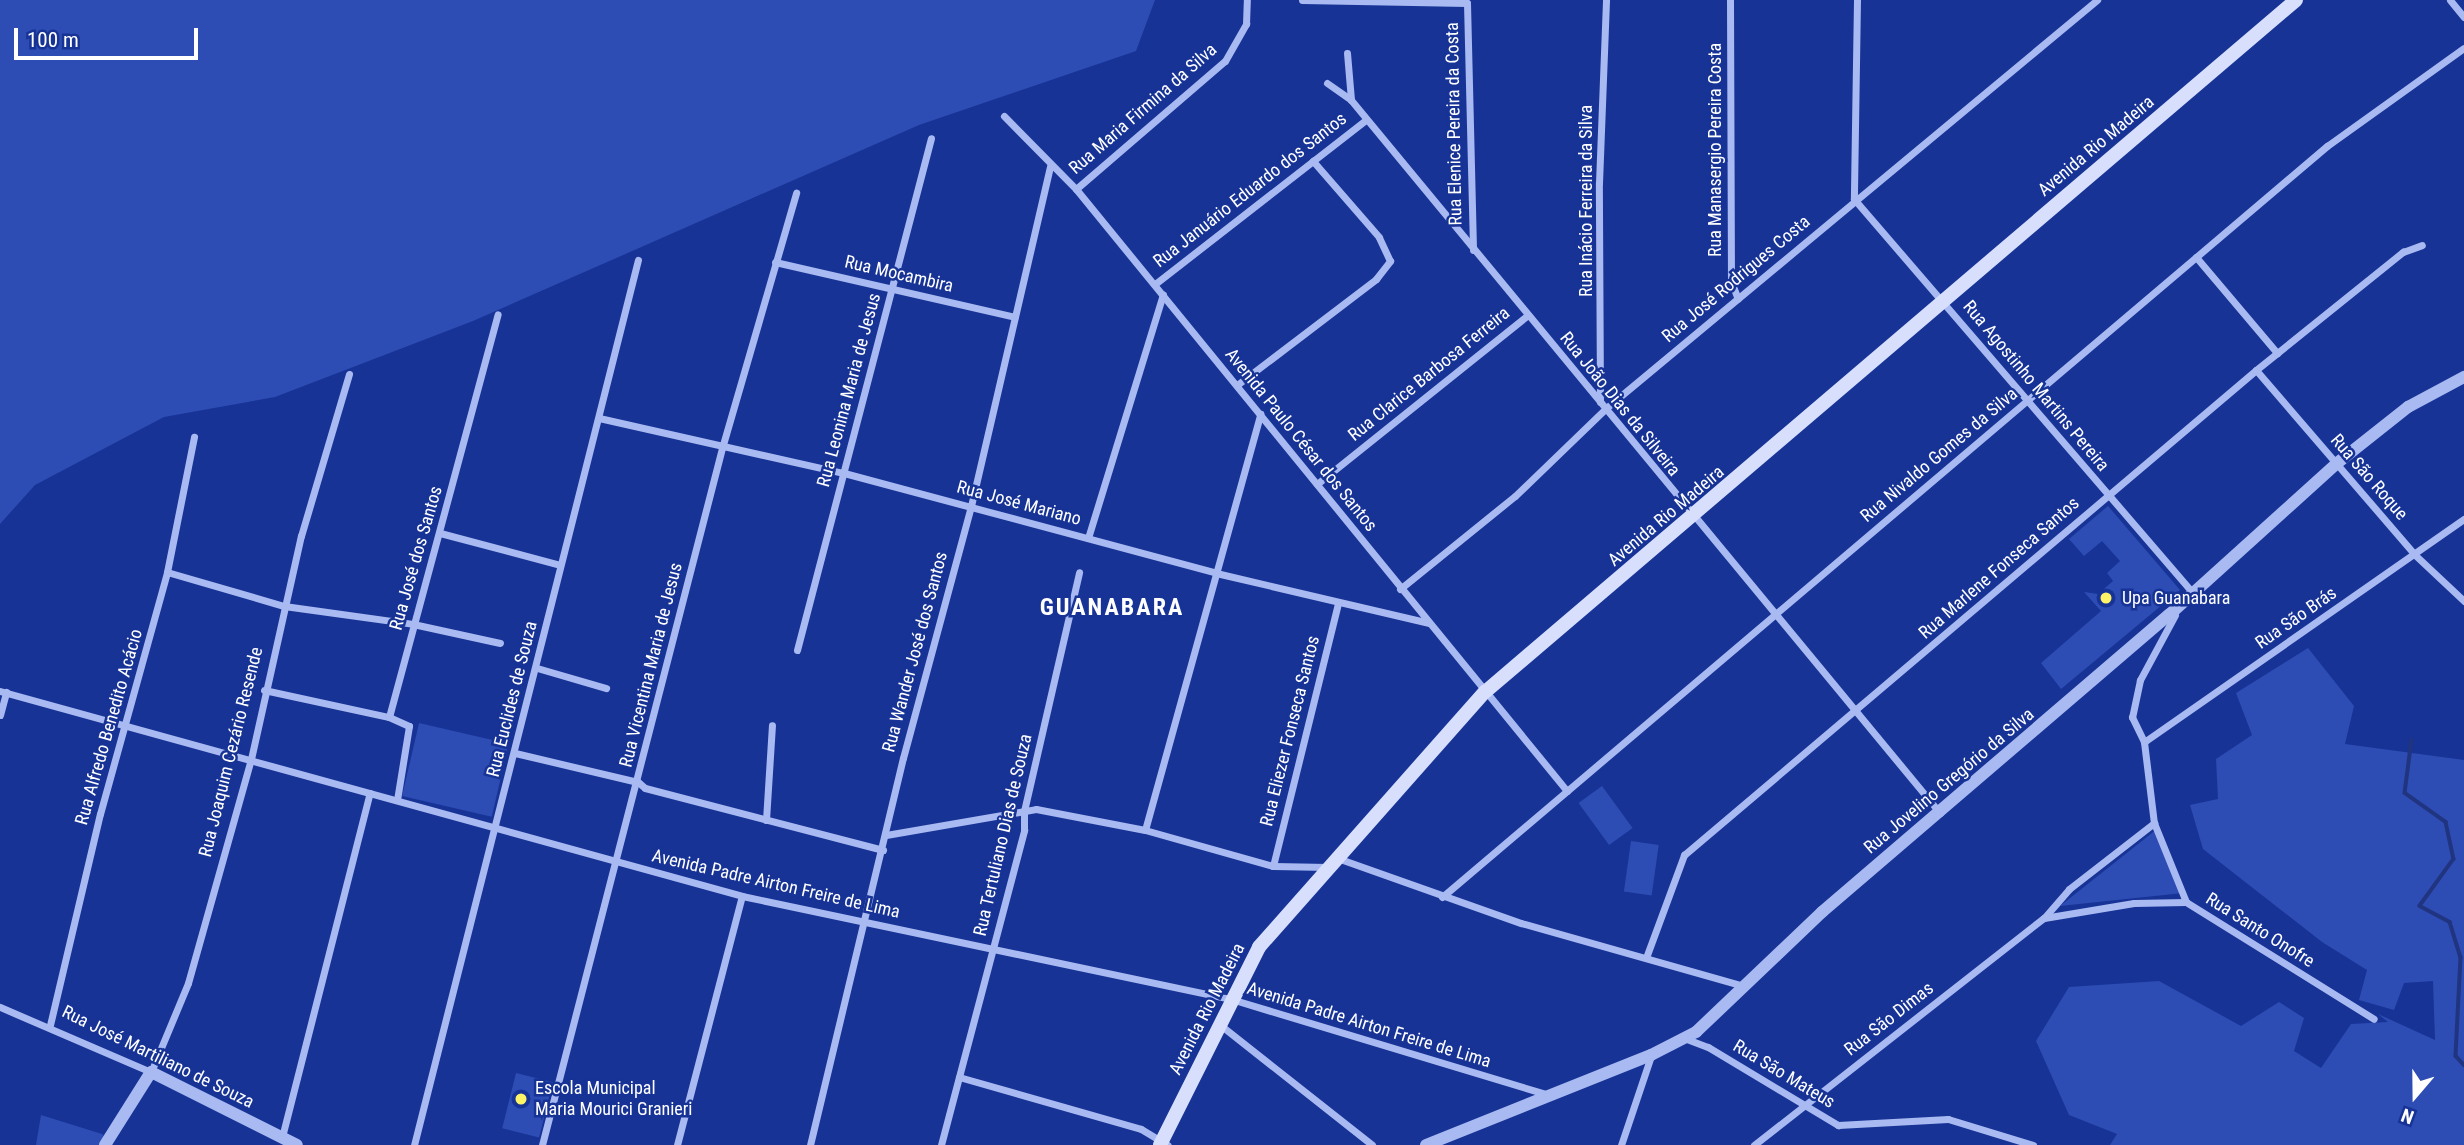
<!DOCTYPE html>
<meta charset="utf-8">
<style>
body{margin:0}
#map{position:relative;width:2464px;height:1145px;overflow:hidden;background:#173396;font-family:"Roboto Condensed",sans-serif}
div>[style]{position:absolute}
.green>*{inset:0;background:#2d4db5;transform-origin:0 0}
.stream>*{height:3.5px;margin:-1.75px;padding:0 1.75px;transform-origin:1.75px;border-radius:1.75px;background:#203480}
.minor>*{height:7px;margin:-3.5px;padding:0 3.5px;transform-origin:3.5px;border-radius:3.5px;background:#a8baf1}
.tertiary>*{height:12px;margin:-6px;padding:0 6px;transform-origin:6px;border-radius:6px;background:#a8baf1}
.secondary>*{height:14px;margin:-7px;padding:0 7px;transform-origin:7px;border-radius:7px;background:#d7dffc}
.dots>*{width:19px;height:19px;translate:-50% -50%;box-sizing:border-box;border:4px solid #173396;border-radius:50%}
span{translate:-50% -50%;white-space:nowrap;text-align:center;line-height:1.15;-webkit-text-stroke:5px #173396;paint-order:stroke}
.street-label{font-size:18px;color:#fff}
.poi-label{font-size:18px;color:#fff}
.left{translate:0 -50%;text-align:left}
.district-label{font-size:24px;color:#fff;font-weight:700;letter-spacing:2px}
.north{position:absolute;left:2380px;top:1061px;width:70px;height:70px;-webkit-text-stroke:5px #173396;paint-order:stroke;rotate:200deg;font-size:19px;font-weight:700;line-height:28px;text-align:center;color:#fff}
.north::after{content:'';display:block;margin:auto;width:24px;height:32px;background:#fff;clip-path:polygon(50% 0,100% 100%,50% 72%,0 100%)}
.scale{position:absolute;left:14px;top:28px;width:184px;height:32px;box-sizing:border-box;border:4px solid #fff;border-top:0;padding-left:9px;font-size:21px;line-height:24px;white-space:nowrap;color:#fff;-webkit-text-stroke:5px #173396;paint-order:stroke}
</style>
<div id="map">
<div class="green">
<i style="clip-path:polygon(0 0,1155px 0,1136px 51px,919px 125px,473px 321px,275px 397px,164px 417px,35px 485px,0 524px)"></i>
<i style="clip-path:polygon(2108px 506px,2180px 590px,2061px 689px,2041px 663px,2101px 611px,2084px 592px,2098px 594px,2113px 581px,2107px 573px,2120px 561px,2102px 541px,2084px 556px,2069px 539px)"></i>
<i style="clip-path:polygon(2308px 648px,2354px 706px,2345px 744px,2464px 760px,2464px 1145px,2110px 1145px,2117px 1134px,2069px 1115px,2036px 1041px,2069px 987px,2159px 981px,2241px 1026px,2279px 1002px,2304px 1018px,2294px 1051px,2321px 1068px,2351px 1024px,2388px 1022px,2378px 1014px,2435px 1040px,2433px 981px,2404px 983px,2394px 1010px,2359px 1000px,2367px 970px,2322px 942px,2203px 849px,2190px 805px,2218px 799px,2216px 759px,2252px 735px,2236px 693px)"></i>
<i style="left:419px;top:723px;width:92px;height:75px;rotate:13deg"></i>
<i style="left:1602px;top:786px;width:52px;height:29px;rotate:54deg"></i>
<i style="clip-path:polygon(2157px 829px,2183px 893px,2060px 906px)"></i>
<i style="left:1631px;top:841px;width:28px;height:51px;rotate:8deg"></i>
<i style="left:516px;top:1073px;width:38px;height:57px;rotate:14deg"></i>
<i style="clip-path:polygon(41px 1115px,102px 1134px,113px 1145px,36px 1145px)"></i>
</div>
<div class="stream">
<i style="left:2412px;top:740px;width:53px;rotate:97.5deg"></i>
<i style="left:2405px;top:793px;width:50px;rotate:35.3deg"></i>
<i style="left:2446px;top:822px;width:38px;rotate:78deg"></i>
<i style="left:2454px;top:859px;width:58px;rotate:125.9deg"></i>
<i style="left:2420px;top:906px;width:34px;rotate:28deg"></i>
<i style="left:2450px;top:922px;width:37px;rotate:73deg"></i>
<i style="left:2461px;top:957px;width:99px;rotate:92.9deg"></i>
<i style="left:2456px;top:1056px;width:12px;rotate:48deg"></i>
</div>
<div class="minor">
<i style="left:1302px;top:0;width:165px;rotate:1deg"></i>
<i style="left:1467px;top:3px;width:247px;rotate:88.6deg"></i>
<i style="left:1730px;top:0;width:281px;rotate:89.8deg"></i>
<i style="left:1731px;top:281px;width:19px;rotate:69deg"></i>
<i style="left:1857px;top:0;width:199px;rotate:90.9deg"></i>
<i style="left:1854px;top:199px;width:520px;rotate:49.29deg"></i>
<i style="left:2450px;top:0;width:22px;rotate:51deg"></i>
<i style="left:1347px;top:53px;width:47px;rotate:85.1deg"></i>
<i style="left:1327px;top:83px;width:29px;rotate:35deg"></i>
<i style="left:1351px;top:100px;width:925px;rotate:50.44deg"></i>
<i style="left:1004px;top:116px;width:103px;rotate:45.4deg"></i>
<i style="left:1076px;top:189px;width:777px;rotate:50.8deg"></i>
<i style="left:1076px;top:189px;width:196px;rotate:-40.7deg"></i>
<i style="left:1225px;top:61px;width:43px;rotate:-60.4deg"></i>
<i style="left:1246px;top:24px;width:24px;rotate:-88deg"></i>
<i style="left:2196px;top:257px;width:126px;rotate:49.8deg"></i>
<i style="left:775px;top:262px;width:246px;rotate:12.9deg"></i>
<i style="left:1155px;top:284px;width:267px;rotate:-37.9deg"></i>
<i style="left:2256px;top:370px;width:243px;rotate:49.3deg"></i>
<i style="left:2414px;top:554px;width:69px;rotate:43.2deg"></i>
<i style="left:1237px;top:385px;width:175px;rotate:-37.3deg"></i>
<i style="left:1376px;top:279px;width:23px;rotate:-52deg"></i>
<i style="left:1390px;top:261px;width:26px;rotate:-115deg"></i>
<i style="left:1379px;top:237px;width:101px;rotate:-131deg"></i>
<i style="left:1600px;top:402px;width:219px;rotate:-90.3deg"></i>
<i style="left:1599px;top:183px;width:183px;rotate:-87.8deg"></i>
<i style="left:599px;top:418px;width:251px;rotate:12.7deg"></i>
<i style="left:844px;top:473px;width:385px;rotate:15deg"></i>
<i style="left:1216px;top:573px;width:219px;rotate:13.2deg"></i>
<i style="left:1317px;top:484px;width:269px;rotate:-38.7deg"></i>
<i style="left:440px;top:533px;width:124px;rotate:14.9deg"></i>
<i style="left:1088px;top:538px;width:255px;rotate:-72.9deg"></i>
<i style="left:167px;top:572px;width:122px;rotate:16.2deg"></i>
<i style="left:284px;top:606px;width:130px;rotate:7.9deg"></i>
<i style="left:413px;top:624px;width:89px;rotate:12.3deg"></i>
<i style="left:1400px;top:589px;width:148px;rotate:-39deg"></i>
<i style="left:1515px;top:496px;width:125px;rotate:-44deg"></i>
<i style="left:1605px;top:409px;width:640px;rotate:-39.74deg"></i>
<i style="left:2175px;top:615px;width:74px;rotate:118.3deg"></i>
<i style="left:2140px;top:680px;width:38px;rotate:102deg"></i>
<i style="left:2132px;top:717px;width:28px;rotate:64deg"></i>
<i style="left:2144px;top:742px;width:82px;rotate:83deg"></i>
<i style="left:2154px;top:823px;width:85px;rotate:67.9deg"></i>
<i style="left:2186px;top:902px;width:221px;rotate:31.9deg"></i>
<i style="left:797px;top:650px;width:529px;rotate:-75.33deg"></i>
<i style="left:537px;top:668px;width:72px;rotate:16.2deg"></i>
<i style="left:264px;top:690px;width:128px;rotate:12.2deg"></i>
<i style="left:0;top:691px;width:770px;rotate:15.44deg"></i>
<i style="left:742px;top:896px;width:500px;rotate:11.9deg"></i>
<i style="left:1231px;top:999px;width:331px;rotate:16.8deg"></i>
<i style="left:0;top:715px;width:24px;rotate:-75deg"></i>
<i style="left:2144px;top:742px;width:390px;rotate:-34.9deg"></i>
<i style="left:515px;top:753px;width:126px;rotate:13.3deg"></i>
<i style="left:638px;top:782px;width:9px;rotate:41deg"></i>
<i style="left:645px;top:788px;width:246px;rotate:14.6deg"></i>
<i style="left:397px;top:800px;width:75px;rotate:-80.8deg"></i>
<i style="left:409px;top:726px;width:22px;rotate:-156deg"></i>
<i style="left:389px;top:717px;width:417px;rotate:-74.9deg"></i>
<i style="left:766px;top:820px;width:95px;rotate:-86.4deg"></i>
<i style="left:1145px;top:830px;width:432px;rotate:-74.5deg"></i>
<i style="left:886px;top:835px;width:152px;rotate:-9.8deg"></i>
<i style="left:1036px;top:809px;width:111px;rotate:10.9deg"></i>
<i style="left:1145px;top:830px;width:133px;rotate:15.7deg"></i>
<i style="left:1273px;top:866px;width:55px;rotate:1deg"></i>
<i style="left:1340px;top:859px;width:192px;rotate:19.5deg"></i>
<i style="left:1521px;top:923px;width:232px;rotate:15.8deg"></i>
<i style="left:1273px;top:866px;width:270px;rotate:-76.1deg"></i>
<i style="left:1442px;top:897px;width:1161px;rotate:-40.32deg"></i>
<i style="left:2327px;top:146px;width:168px;rotate:-35.6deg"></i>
<i style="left:2044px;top:918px;width:91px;rotate:-9.5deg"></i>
<i style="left:2134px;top:903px;width:52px;rotate:-1.1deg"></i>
<i style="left:1647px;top:955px;width:107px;rotate:-69.7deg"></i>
<i style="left:1684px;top:855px;width:750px;rotate:-40.29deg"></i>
<i style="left:2256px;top:370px;width:189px;rotate:-38.8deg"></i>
<i style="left:2403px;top:252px;width:20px;rotate:-20deg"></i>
<i style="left:0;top:1007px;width:164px;rotate:23.3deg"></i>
<i style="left:151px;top:1072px;width:96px;rotate:-67.4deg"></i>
<i style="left:188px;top:983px;width:233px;rotate:-74.3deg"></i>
<i style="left:251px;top:759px;width:229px;rotate:-77.4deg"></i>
<i style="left:301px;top:536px;width:169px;rotate:-73.5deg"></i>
<i style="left:1219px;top:1024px;width:195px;rotate:38.3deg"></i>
<i style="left:50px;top:1025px;width:217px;rotate:-76.7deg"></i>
<i style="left:100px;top:814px;width:251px;rotate:-74.5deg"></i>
<i style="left:167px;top:572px;width:138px;rotate:-78.7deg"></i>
<i style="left:1684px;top:1038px;width:26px;rotate:21deg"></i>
<i style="left:1708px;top:1047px;width:152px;rotate:31deg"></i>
<i style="left:1838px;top:1125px;width:110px;rotate:-3.1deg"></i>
<i style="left:1948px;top:1119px;width:89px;rotate:17deg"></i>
<i style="left:959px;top:1077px;width:189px;rotate:15.9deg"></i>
<i style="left:1141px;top:1129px;width:31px;rotate:31deg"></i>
<i style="left:282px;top:1137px;width:355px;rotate:-75.7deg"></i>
<i style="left:414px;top:1145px;width:913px;rotate:-75.8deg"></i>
<i style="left:542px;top:1145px;width:720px;rotate:-75.52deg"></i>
<i style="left:722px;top:448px;width:266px;rotate:-73.8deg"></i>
<i style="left:677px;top:1145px;width:257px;rotate:-75.4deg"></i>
<i style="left:810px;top:1145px;width:398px;rotate:-76.5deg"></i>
<i style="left:903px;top:758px;width:261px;rotate:-74.9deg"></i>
<i style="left:971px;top:506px;width:349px;rotate:-76.9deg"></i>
<i style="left:941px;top:1145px;width:326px;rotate:-75.2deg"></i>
<i style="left:1024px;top:830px;width:19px;rotate:-90deg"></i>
<i style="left:1024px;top:811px;width:245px;rotate:-77deg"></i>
<i style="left:1621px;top:1145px;width:94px;rotate:-71.4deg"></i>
<i style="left:1754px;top:1145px;width:368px;rotate:-38.1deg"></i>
<i style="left:2044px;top:918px;width:38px;rotate:-49deg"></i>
<i style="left:2069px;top:889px;width:108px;rotate:-37.8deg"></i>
</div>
<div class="tertiary">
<i style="left:105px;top:1145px;width:86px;rotate:-57.8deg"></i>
<i style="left:151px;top:1072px;width:163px;rotate:26.6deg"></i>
<i style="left:1426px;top:1145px;width:242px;rotate:-21.8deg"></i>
<i style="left:1651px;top:1055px;width:51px;rotate:-27.1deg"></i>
<i style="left:1696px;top:1032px;width:174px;rotate:-43.6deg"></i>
<i style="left:1822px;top:912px;width:457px;rotate:-40.6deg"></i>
<i style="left:2169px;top:615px;width:225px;rotate:-42.1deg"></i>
<i style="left:2336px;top:464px;width:92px;rotate:-38.4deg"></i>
<i style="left:2408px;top:407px;width:64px;rotate:-28.2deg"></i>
</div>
<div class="secondary">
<i style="left:1160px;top:1145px;width:221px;rotate:-63.4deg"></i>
<i style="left:1259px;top:947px;width:341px;rotate:-48.5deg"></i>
<i style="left:1485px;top:692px;width:1066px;rotate:-40.47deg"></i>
</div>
<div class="dots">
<i style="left:2106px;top:598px;background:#fff368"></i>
<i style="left:521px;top:1099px;background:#fff368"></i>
</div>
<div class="street-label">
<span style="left:1143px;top:109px;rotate:-41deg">Rua Maria Firmina da Silva</span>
<span style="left:1454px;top:124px;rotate:-91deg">Rua Elenice Pereira da Costa</span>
<span style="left:2096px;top:146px;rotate:-40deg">Avenida Rio Madeira</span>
<span style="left:1715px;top:150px;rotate:-90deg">Rua Manasergio Pereira Costa</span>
<span style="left:1250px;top:190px;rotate:-38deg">Rua Januário Eduardo dos Santos</span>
<span style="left:1586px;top:201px;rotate:-90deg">Rua Inácio Ferreira da Silva</span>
<span style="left:899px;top:274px;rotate:13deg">Rua Mocambira</span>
<span style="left:1736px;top:279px;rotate:-40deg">Rua José Rodrigues Costa</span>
<span style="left:1429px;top:374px;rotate:-39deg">Rua Clarice Barbosa Ferreira</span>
<span style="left:2036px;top:386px;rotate:50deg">Rua Agostinho Martins Pereira</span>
<span style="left:849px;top:390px;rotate:-75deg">Rua Leonina Maria de Jesus</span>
<span style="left:1620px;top:404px;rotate:51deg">Rua João Dias da Silveira</span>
<span style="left:1301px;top:440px;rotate:51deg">Avenida Paulo César dos Santos</span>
<span style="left:1939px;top:455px;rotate:-40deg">Rua Nivaldo Gomes da Silva</span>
<span style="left:2369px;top:477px;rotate:49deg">Rua São Roque</span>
<span style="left:1019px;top:503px;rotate:15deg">Rua José Mariano</span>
<span style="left:1666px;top:516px;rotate:-40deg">Avenida Rio Madeira</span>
<span style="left:416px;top:558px;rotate:-74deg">Rua José dos Santos</span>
<span style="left:1999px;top:568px;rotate:-41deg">Rua Marlene Fonseca Santos</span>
<span style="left:2296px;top:618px;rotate:-35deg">Rua São Brás</span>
<span style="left:915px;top:652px;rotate:-75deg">Rua Wander José dos Santos</span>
<span style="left:651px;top:665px;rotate:-76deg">Rua Vicentina Maria de Jesus</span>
<span style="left:512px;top:699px;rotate:-76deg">Rua Euclides de Souza</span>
<span style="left:109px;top:727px;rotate:-74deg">Rua Alfredo Benedito Acácio</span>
<span style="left:1290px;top:731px;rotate:-76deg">Rua Eliezer Fonseca Santos</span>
<span style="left:231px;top:752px;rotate:-76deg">Rua Joaquim Cezário Resende</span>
<span style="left:1949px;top:781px;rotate:-40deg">Rua Jovelino Gregório da Silva</span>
<span style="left:1003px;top:835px;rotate:-77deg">Rua Tertuliano Dias de Souza</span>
<span style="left:776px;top:884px;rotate:13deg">Avenida Padre Airton Freire de Lima</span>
<span style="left:2260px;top:930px;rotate:32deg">Rua Santo Onofre</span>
<span style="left:1207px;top:1009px;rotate:-63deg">Avenida Rio Madeira</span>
<span style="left:1889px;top:1019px;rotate:-38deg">Rua São Dimas</span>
<span style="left:1369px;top:1025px;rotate:17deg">Avenida Padre Airton Freire de Lima</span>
<span style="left:158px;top:1057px;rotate:26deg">Rua José Martiliano de Souza</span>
<span style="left:1784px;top:1074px;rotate:31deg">Rua São Mateus</span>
</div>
<div class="poi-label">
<span class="left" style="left:2122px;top:598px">Upa Guanabara</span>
<span class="left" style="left:535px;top:1099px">Escola Municipal<br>Maria Mourici Granieri</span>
</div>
<div class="district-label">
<span style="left:1112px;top:608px">GUANABARA</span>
</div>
<div class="north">N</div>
<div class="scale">100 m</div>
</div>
